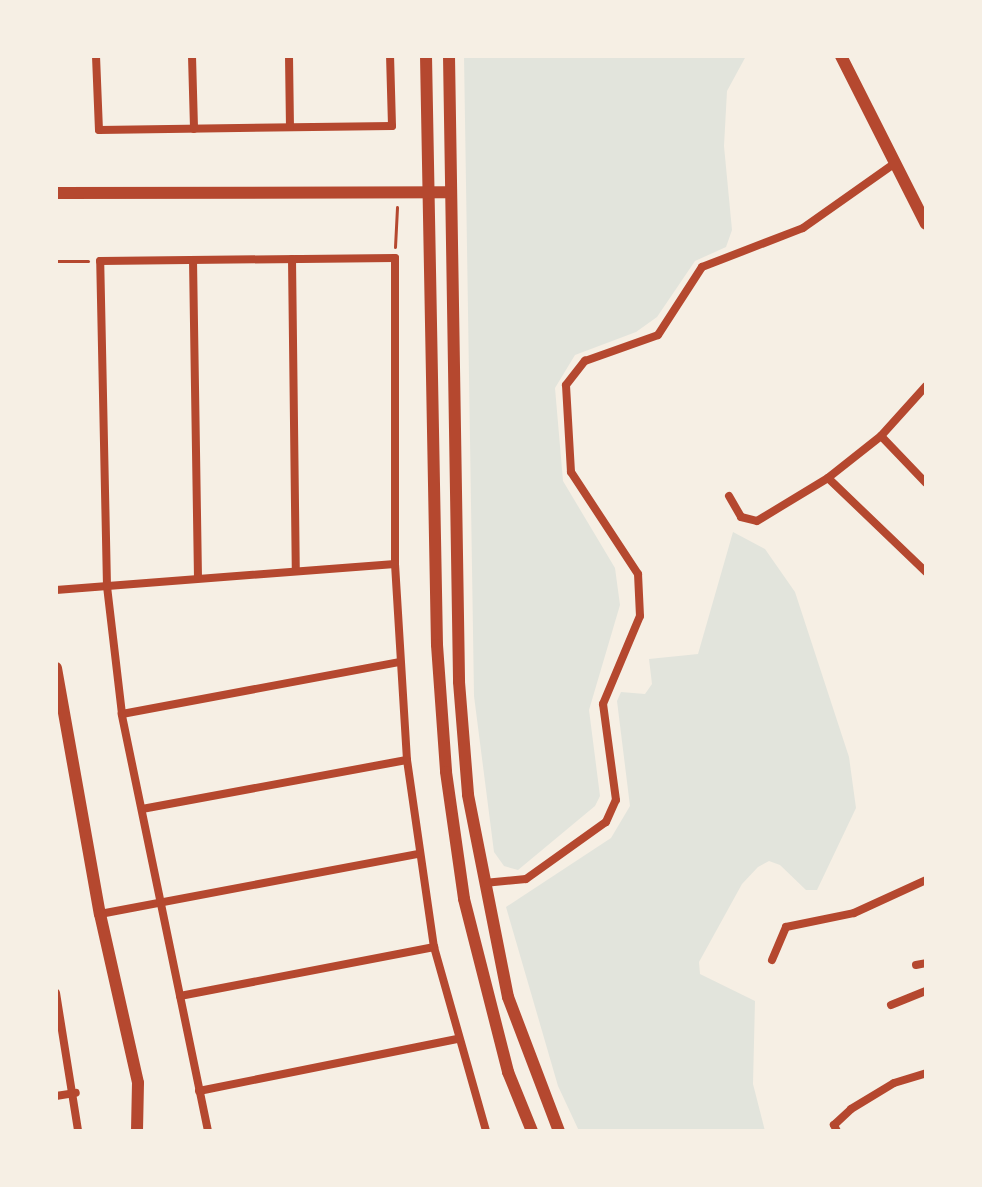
<!DOCTYPE html>
<style>
body{margin:0}
#map{position:relative;width:982px;height:1187px;overflow:hidden;background:#f6efe4;font-family:Lora,serif}
div>[style]{position:absolute}
.green>*{inset:0;background:#e2e4dc}
.path>*{height:3px;margin:-1.5px;padding:0 1.5px;transform-origin:1.5px;border-radius:1.5px;background:#b5482f}
.minor>*{height:8px;margin:-4px;padding:0 4px;transform-origin:4px;border-radius:4px;background:#b5482f}
.tertiary>*{height:12px;margin:-6px;padding:0 6px;transform-origin:6px;border-radius:6px;background:#b5482f}
span{translate:-50% -50%;white-space:nowrap;text-align:center;line-height:1.15;-webkit-text-stroke:8px #f6efe4;paint-order:stroke}
.frame{position:absolute;inset:0;border:58px solid #f6efe4;pointer-events:none}
</style>
<div id="map">
<div class="green">
<i style="clip-path:polygon(464px 56px,746px 56px,727px 91px,724px 146px,732px 230px,726px 247px,695px 261px,657px 317px,636px 332px,575px 355px,555px 388px,563px 481px,615px 568px,620px 605px,589px 710px,600px 796px,595px 806px,518px 870px,504px 866px,494px 852px,474px 696px)"></i>
<i style="clip-path:polygon(733px 532px,765px 549px,795px 592px,849px 757px,856px 808px,817px 890px,806px 890px,780px 865px,769px 861px,758px 867px,742px 884px,699px 962px,700px 974px,755px 1001px,753px 1084px,765px 1131px,579px 1131px,558px 1086px,506px 907px,611px 838px,630px 806px,617px 701px,621px 692px,645px 694px,652px 684px,649px 659px,698px 654px)"></i>
</div>
<div class="path">
<i style="left:395px;top:247px;width:40px;rotate:-87.1deg"></i>
<i style="left:56px;top:261px;width:32px"></i>
</div>
<div class="minor">
<i style="left:96px;top:56px;width:74px;rotate:87.7deg"></i>
<i style="left:99px;top:130px;width:293px;rotate:-0.8deg"></i>
<i style="left:392px;top:126px;width:70px;rotate:-91.6deg"></i>
<i style="left:192px;top:56px;width:73px;rotate:88.4deg"></i>
<i style="left:289px;top:56px;width:71px;rotate:89.2deg"></i>
<i style="left:292px;top:259px;width:310px;rotate:89.3deg"></i>
<i style="left:193px;top:260px;width:318px;rotate:89.1deg"></i>
<i style="left:926px;top:386px;width:67px;rotate:132deg"></i>
<i style="left:881px;top:436px;width:65px;rotate:46.2deg"></i>
<i style="left:881px;top:436px;width:68px;rotate:141.6deg"></i>
<i style="left:828px;top:478px;width:136px;rotate:43.8deg"></i>
<i style="left:729px;top:496px;width:24px;rotate:60deg"></i>
<i style="left:741px;top:517px;width:16px;rotate:14deg"></i>
<i style="left:757px;top:521px;width:83px;rotate:-31.2deg"></i>
<i style="left:56px;top:590px;width:340px;rotate:-4.4deg"></i>
<i style="left:122px;top:714px;width:283px;rotate:-10.6deg"></i>
<i style="left:142px;top:809px;width:269px;rotate:-10.5deg"></i>
<i style="left:484px;top:883px;width:42px;rotate:-5.4deg"></i>
<i style="left:526px;top:879px;width:98px;rotate:-35.5deg"></i>
<i style="left:606px;top:822px;width:24px;rotate:-66deg"></i>
<i style="left:616px;top:800px;width:97px;rotate:-97.7deg"></i>
<i style="left:603px;top:704px;width:95px;rotate:-67.2deg"></i>
<i style="left:640px;top:616px;width:42px;rotate:-92.7deg"></i>
<i style="left:638px;top:574px;width:122px;rotate:-123.3deg"></i>
<i style="left:571px;top:472px;width:87px;rotate:-93.3deg"></i>
<i style="left:566px;top:385px;width:31px;rotate:-52deg"></i>
<i style="left:585px;top:361px;width:77px;rotate:-19.6deg"></i>
<i style="left:658px;top:335px;width:81px;rotate:-57.1deg"></i>
<i style="left:702px;top:267px;width:108px;rotate:-21.1deg"></i>
<i style="left:803px;top:228px;width:113px;rotate:-35.2deg"></i>
<i style="left:100px;top:914px;width:324px;rotate:-10.7deg"></i>
<i style="left:772px;top:960px;width:36px;rotate:-67deg"></i>
<i style="left:786px;top:927px;width:69px;rotate:-11.6deg"></i>
<i style="left:854px;top:913px;width:79px;rotate:-24.6deg"></i>
<i style="left:916px;top:965px;width:10px;rotate:-11deg"></i>
<i style="left:56px;top:993px;width:140px;rotate:80.9deg"></i>
<i style="left:180px;top:996px;width:259px;rotate:-10.9deg"></i>
<i style="left:891px;top:1005px;width:38px;rotate:-22deg"></i>
<i style="left:199px;top:1091px;width:262px;rotate:-11.4deg"></i>
<i style="left:56px;top:1096px;width:20px;rotate:-9deg"></i>
<i style="left:208px;top:1131px;width:426px;rotate:-101.7deg"></i>
<i style="left:122px;top:714px;width:129px;rotate:-96.7deg"></i>
<i style="left:107px;top:586px;width:325px;rotate:-91.2deg"></i>
<i style="left:100px;top:261px;width:295px;rotate:-0.6deg"></i>
<i style="left:395px;top:258px;width:306px;rotate:90deg"></i>
<i style="left:395px;top:564px;width:196px;rotate:86.5deg"></i>
<i style="left:407px;top:760px;width:189px;rotate:81.8deg"></i>
<i style="left:434px;top:947px;width:191px;rotate:74.2deg"></i>
<i style="left:837px;top:1131px;width:7px;rotate:-117deg"></i>
<i style="left:834px;top:1125px;width:23px;rotate:-43deg"></i>
<i style="left:851px;top:1109px;width:50px;rotate:-31.2deg"></i>
<i style="left:894px;top:1083px;width:34px;rotate:-17deg"></i>
</div>
<div class="tertiary">
<i style="left:426px;top:56px;width:589px;rotate:88.93deg"></i>
<i style="left:437px;top:645px;width:127px;rotate:85.9deg"></i>
<i style="left:446px;top:772px;width:128px;rotate:81.9deg"></i>
<i style="left:464px;top:899px;width:179px;rotate:75.7deg"></i>
<i style="left:508px;top:1072px;width:64px;rotate:67.9deg"></i>
<i style="left:449px;top:56px;width:626px;rotate:89.08deg"></i>
<i style="left:459px;top:682px;width:113px;rotate:85.4deg"></i>
<i style="left:468px;top:795px;width:206px;rotate:78.8deg"></i>
<i style="left:508px;top:997px;width:143px;rotate:69.2deg"></i>
<i style="left:841px;top:56px;width:188px;rotate:63.2deg"></i>
<i style="left:56px;top:193px;width:395px;rotate:-0.1deg"></i>
<i style="left:56px;top:668px;width:250px;rotate:79.9deg"></i>
<i style="left:100px;top:914px;width:173px;rotate:77.3deg"></i>
<i style="left:138px;top:1083px;width:48px;rotate:91.2deg"></i>
</div>
<div class="frame"></div>
</div>
